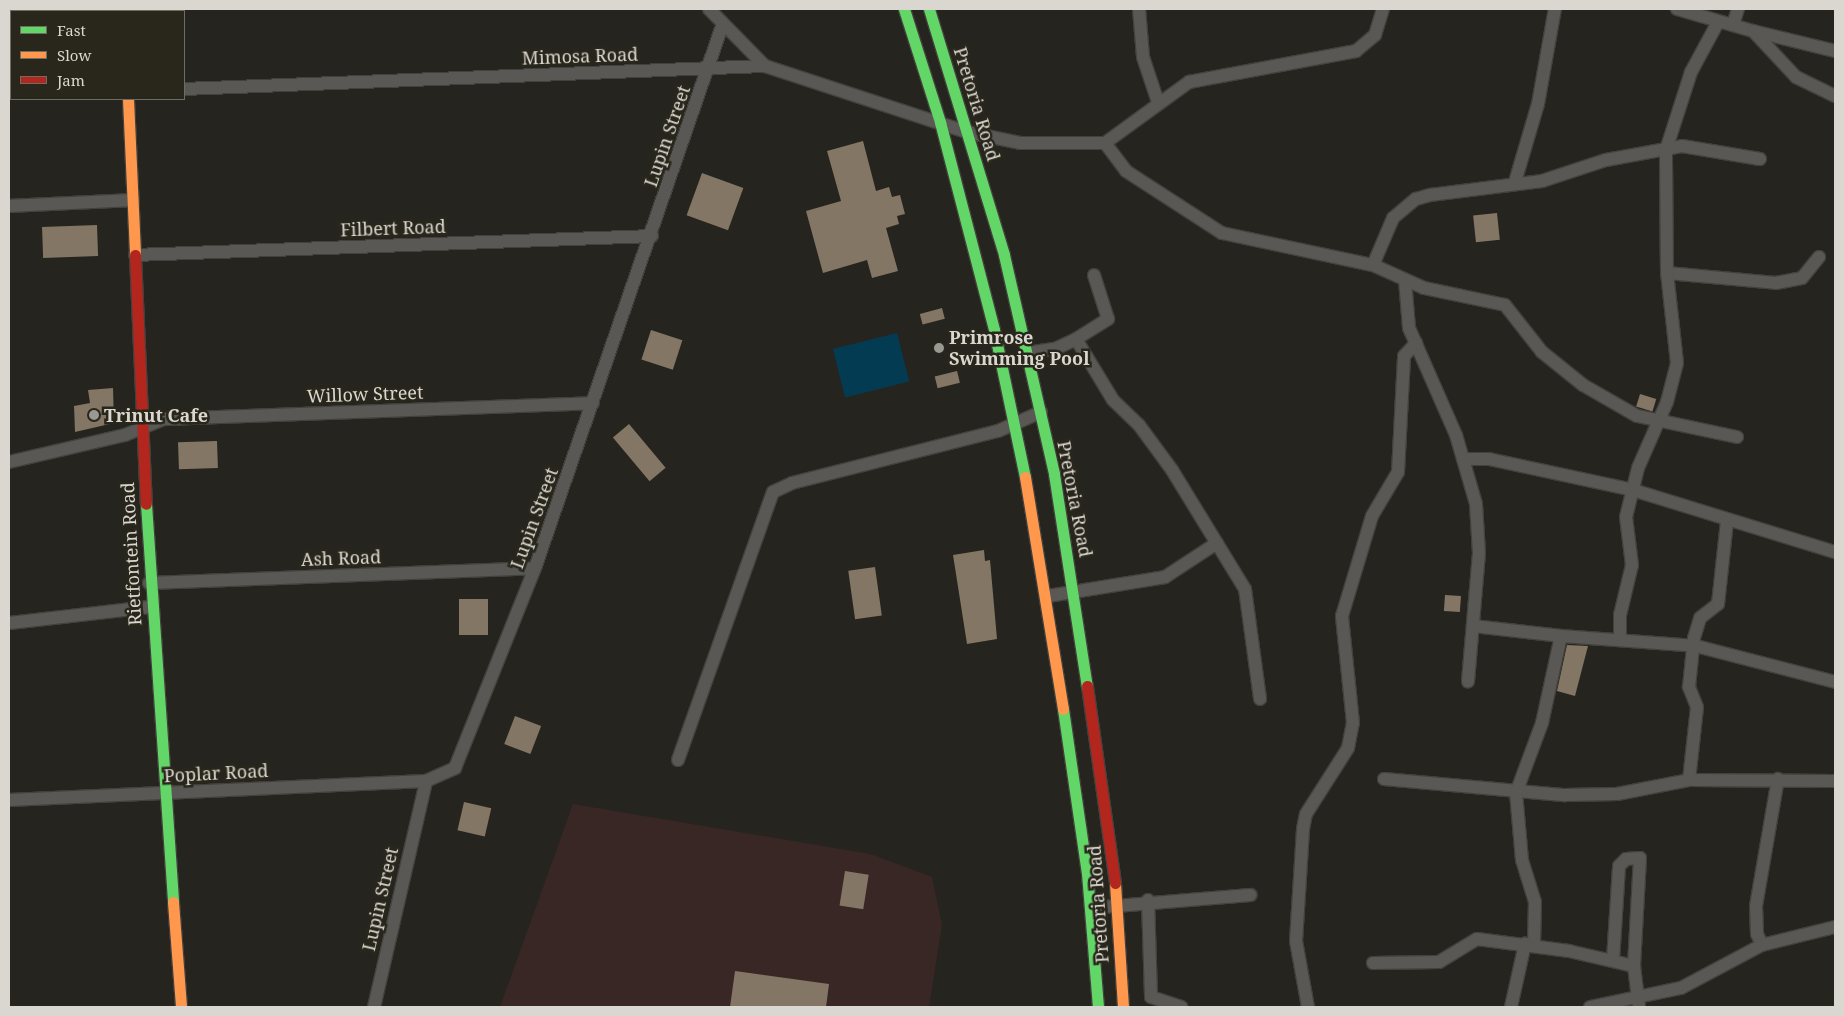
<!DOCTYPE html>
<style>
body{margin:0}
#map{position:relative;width:1844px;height:1016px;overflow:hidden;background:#26241e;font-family:"Noto Serif",serif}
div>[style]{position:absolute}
.commercial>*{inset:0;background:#392726}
.water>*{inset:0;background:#033b52;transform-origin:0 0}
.building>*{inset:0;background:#837664;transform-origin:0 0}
.roads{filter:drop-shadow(1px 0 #43413d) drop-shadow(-1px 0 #43413d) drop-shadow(0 1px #43413d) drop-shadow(0 -1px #43413d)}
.street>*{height:12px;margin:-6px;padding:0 6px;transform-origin:6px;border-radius:6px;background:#595854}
.fast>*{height:11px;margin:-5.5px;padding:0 5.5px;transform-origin:5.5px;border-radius:5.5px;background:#63d668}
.slow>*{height:11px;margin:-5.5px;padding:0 5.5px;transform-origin:5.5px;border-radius:5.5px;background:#ff974d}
.jam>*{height:11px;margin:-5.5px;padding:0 5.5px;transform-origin:5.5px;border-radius:5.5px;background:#b3261e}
.dots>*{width:14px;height:14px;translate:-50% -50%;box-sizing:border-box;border:2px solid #29261b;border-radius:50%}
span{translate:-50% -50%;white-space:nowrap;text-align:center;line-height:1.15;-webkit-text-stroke:5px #29261b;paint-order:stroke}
.street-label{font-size:18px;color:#d9d7d0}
.poi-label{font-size:18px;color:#d9d7d0;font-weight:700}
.left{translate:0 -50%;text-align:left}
.frame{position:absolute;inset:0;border:10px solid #d9d7d0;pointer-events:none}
.legend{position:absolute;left:10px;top:10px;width:175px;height:90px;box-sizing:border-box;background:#29261b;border:1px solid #6f6d63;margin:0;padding:6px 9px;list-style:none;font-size:15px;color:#d9d7d0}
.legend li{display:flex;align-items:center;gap:10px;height:25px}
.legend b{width:25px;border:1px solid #6f6d63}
</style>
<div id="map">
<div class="commercial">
<i style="clip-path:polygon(573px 804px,870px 854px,932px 877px,942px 925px,929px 1007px,500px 1007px)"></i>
</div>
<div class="water">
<i style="left:897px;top:333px;width:50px;height:66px;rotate:76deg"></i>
</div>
<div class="building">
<i style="clip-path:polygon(863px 141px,876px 191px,889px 187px,892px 197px,900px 195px,905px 214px,897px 216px,899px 224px,886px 228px,898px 271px,872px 278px,867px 260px,823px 273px,806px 211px,841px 201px,827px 151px)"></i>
<i style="left:702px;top:173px;width:44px;height:45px;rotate:20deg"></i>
<i style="left:1497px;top:213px;width:27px;height:24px;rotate:84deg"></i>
<i style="left:97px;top:225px;width:31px;height:55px;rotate:88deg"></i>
<i style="left:942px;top:308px;width:11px;height:23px;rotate:75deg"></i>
<i style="left:651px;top:330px;width:33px;height:31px;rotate:18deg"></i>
<i style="left:957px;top:371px;width:12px;height:23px;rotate:76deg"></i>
<i style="clip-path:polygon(113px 388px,114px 423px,75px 432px,74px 406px,90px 403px,88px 390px)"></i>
<i style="left:1640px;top:394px;width:17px;height:13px;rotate:17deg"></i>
<i style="left:629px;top:424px;width:57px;height:21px;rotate:50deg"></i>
<i style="left:217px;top:441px;width:27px;height:39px;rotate:88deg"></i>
<i style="clip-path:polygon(984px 550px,985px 561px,990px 560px,997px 639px,967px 644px,953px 555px)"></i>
<i style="left:875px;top:567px;width:49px;height:27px;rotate:82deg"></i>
<i style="left:1445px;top:595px;width:16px;height:16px;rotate:4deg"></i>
<i style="left:459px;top:599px;width:29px;height:36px"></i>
<i style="clip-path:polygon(1567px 645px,1588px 646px,1575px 696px,1557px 691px)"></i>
<i style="left:515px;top:716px;width:28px;height:30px;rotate:21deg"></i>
<i style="left:464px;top:802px;width:28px;height:29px;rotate:13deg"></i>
<i style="left:845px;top:871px;width:24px;height:35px;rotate:9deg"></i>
<i style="clip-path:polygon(735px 971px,829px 984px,826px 1007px,730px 1007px)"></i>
</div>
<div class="roads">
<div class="street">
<i style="left:709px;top:9px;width:80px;rotate:45.5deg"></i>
<i style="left:1139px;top:9px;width:48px;rotate:85.2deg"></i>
<i style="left:1143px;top:57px;width:47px;rotate:71.6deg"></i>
<i style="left:1677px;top:9px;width:79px;rotate:16.1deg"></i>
<i style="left:1753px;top:31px;width:63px;rotate:46.9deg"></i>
<i style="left:1796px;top:77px;width:43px;rotate:26deg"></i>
<i style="left:9px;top:24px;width:2px"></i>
<i style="left:1733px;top:25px;width:17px;rotate:-73deg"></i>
<i style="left:1753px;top:31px;width:84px;rotate:13.7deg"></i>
<i style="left:184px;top:89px;width:581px;rotate:-2.27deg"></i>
<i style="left:765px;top:66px;width:213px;rotate:18.1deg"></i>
<i style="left:967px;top:132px;width:54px;rotate:11.7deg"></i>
<i style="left:1020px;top:143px;width:85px"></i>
<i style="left:1105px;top:143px;width:104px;rotate:-36deg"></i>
<i style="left:1189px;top:82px;width:170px;rotate:-10.5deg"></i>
<i style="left:1356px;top:51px;width:25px;rotate:-40deg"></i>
<i style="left:1375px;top:35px;width:27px;rotate:-73deg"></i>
<i style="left:1105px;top:143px;width:35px;rotate:53deg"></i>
<i style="left:1126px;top:171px;width:114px;rotate:32.9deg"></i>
<i style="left:1222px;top:233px;width:154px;rotate:12deg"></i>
<i style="left:1515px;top:182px;width:81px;rotate:-73.6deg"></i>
<i style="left:1538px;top:104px;width:97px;rotate:-79.9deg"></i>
<i style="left:9px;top:206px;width:124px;rotate:-2.8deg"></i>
<i style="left:135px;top:255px;width:517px;rotate:-2.1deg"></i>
<i style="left:1667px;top:273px;width:109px;rotate:5.2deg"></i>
<i style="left:1776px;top:283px;width:26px;rotate:-11deg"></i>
<i style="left:1802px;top:278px;width:27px;rotate:-51deg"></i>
<i style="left:1405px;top:280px;width:48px;rotate:85.2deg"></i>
<i style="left:1409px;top:328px;width:117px;rotate:66.3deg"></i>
<i style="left:1456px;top:435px;width:72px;rotate:73.8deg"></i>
<i style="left:1476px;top:504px;width:49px;rotate:86.5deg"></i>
<i style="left:1479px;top:553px;width:129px;rotate:94.9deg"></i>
<i style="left:1076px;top:339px;width:38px;rotate:-32deg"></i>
<i style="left:1108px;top:319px;width:46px;rotate:-107.7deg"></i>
<i style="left:1027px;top:353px;width:30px;rotate:-9deg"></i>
<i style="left:1057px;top:348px;width:21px;rotate:-25deg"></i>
<i style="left:1076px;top:339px;width:71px;rotate:58.8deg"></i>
<i style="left:1113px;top:400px;width:36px;rotate:44deg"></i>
<i style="left:1139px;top:425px;width:56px;rotate:53.7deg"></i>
<i style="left:1172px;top:470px;width:140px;rotate:58.5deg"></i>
<i style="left:1245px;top:589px;width:111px;rotate:82.2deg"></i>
<i style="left:1737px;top:437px;width:102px;rotate:-168.1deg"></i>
<i style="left:1637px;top:416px;width:62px;rotate:-150.1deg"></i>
<i style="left:1583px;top:385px;width:53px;rotate:-141.2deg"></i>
<i style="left:1542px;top:352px;width:60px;rotate:-128.2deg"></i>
<i style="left:1505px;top:305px;width:83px;rotate:-168.1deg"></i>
<i style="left:1424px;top:288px;width:56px;rotate:-155.7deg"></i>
<i style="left:1373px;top:265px;width:51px;rotate:-66.9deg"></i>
<i style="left:1393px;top:218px;width:30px;rotate:-40deg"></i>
<i style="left:1416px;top:199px;width:15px;rotate:-16deg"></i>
<i style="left:1430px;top:195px;width:113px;rotate:-7.1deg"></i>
<i style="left:1542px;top:181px;width:67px;rotate:-18.2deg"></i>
<i style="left:1606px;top:160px;width:77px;rotate:-10.4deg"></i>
<i style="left:1682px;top:146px;width:79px;rotate:9.5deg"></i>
<i style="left:1463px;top:459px;width:26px"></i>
<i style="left:1489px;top:459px;width:147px;rotate:12.1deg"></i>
<i style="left:1633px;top:490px;width:211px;rotate:17.1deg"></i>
<i style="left:9px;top:462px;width:119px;rotate:-13.1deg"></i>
<i style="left:125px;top:435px;width:42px;rotate:-22.3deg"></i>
<i style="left:164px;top:419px;width:429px;rotate:-2.1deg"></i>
<i style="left:149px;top:583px;width:386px;rotate:-2.2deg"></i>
<i style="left:1048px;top:596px;width:119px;rotate:-9.2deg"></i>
<i style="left:1165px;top:577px;width:62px;rotate:-33.2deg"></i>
<i style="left:9px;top:623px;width:142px;rotate:-6.5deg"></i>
<i style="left:1473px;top:626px;width:89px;rotate:6.5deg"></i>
<i style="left:1620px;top:637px;width:22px;rotate:-90deg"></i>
<i style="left:1620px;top:615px;width:51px;rotate:-76.5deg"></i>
<i style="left:1632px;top:565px;width:48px;rotate:-97.1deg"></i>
<i style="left:1626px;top:517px;width:50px;rotate:-76.2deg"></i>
<i style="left:1638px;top:468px;width:72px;rotate:-66.3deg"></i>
<i style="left:1667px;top:402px;width:40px;rotate:-75.6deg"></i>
<i style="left:1677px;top:363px;width:91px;rotate:-96.3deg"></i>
<i style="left:1667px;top:273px;width:123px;rotate:-90.5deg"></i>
<i style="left:1666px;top:150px;width:82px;rotate:-72.2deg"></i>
<i style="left:1691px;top:72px;width:57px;rotate:-61.6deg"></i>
<i style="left:678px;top:760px;width:284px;rotate:-70.5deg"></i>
<i style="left:773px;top:492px;width:21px;rotate:-25deg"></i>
<i style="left:792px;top:483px;width:212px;rotate:-14.2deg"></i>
<i style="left:998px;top:431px;width:47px;rotate:-23.8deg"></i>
<i style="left:1384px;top:779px;width:182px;rotate:5.1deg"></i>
<i style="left:1565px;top:795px;width:52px;rotate:-1.1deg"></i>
<i style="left:1617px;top:794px;width:73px;rotate:-11deg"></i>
<i style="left:1689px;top:780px;width:146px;rotate:0.4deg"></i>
<i style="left:1689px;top:780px;width:73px;rotate:-83.7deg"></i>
<i style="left:1697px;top:707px;width:22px;rotate:-112deg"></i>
<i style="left:1689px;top:687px;width:49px;rotate:-84.2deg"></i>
<i style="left:1694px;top:638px;width:21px;rotate:-73deg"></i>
<i style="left:1700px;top:618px;width:23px;rotate:-38deg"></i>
<i style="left:1718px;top:604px;width:83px;rotate:-83.8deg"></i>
<i style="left:9px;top:800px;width:417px;rotate:-2.6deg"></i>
<i style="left:426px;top:781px;width:32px;rotate:-24deg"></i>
<i style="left:455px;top:768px;width:215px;rotate:-68.2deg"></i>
<i style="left:535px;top:568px;width:573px;rotate:-70.96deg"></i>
<i style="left:1148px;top:900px;width:97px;rotate:88.2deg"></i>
<i style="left:1151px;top:997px;width:32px;rotate:18deg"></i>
<i style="left:1091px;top:908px;width:160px;rotate:-4.7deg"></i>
<i style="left:1534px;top:945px;width:43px;rotate:-88.7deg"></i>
<i style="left:1535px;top:902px;width:44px;rotate:-107.2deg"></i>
<i style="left:1522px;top:860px;width:67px;rotate:-95.1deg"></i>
<i style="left:1516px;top:793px;width:75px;rotate:-69.6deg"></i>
<i style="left:1542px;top:723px;width:89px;rotate:-77.7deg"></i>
<i style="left:1561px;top:636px;width:135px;rotate:4.2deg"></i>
<i style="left:1696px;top:646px;width:144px;rotate:14.5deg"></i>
<i style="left:1762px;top:945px;width:12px;rotate:-114deg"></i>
<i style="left:1757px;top:934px;width:28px;rotate:-92deg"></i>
<i style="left:1756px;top:906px;width:129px;rotate:-80.2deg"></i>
<i style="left:1613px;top:960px;width:94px;rotate:-86.3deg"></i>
<i style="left:1619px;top:866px;width:10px;rotate:-45deg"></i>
<i style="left:1626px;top:859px;width:14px;rotate:-4deg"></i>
<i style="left:1640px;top:858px;width:108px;rotate:93.2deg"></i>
<i style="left:1373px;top:963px;width:66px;rotate:-0.9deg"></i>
<i style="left:1439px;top:962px;width:44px;rotate:-31.2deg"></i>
<i style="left:1477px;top:939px;width:93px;rotate:7.4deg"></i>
<i style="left:1569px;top:951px;width:67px;rotate:13deg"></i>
<i style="left:1634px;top:966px;width:41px;rotate:83deg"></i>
<i style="left:374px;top:1007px;width:232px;rotate:-77deg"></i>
<i style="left:1308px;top:1007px;width:67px;rotate:-100.3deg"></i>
<i style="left:1296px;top:941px;width:112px;rotate:-86.4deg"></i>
<i style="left:1303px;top:829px;width:15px;rotate:-79deg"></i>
<i style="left:1306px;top:814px;width:78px;rotate:-57.5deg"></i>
<i style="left:1348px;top:748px;width:25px;rotate:-79deg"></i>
<i style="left:1353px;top:723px;width:108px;rotate:-95.9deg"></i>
<i style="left:1342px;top:616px;width:104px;rotate:-73.3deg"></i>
<i style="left:1372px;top:516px;width:51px;rotate:-59.4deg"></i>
<i style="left:1398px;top:472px;width:116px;rotate:-87deg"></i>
<i style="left:1404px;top:356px;width:18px;rotate:-47deg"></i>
<i style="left:1511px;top:1007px;width:65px;rotate:-77.5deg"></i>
<i style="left:1590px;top:1007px;width:93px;rotate:-11.8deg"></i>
<i style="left:1681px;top:988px;width:92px;rotate:-28deg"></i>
<i style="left:1762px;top:945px;width:75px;rotate:-13.9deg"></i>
</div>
<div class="fast">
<i style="left:123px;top:9px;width:2px;rotate:63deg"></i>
<i style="left:904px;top:9px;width:119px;rotate:72.3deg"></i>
<i style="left:940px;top:122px;width:215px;rotate:75.4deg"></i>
<i style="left:994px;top:330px;width:150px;rotate:78.1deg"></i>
<i style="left:929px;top:9px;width:257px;rotate:73deg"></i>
<i style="left:1004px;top:255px;width:225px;rotate:77.1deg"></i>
<i style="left:1054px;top:474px;width:215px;rotate:81.2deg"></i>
<i style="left:146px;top:504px;width:399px;rotate:86.1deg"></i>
<i style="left:1063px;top:709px;width:166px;rotate:81.7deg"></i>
<i style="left:1087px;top:873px;width:134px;rotate:85.3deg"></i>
</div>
<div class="slow">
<i style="left:128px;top:99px;width:156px;rotate:87.4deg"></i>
<i style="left:1025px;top:477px;width:235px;rotate:80.7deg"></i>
<i style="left:1115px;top:883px;width:124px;rotate:86.3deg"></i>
<i style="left:173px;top:902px;width:105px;rotate:85.6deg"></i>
</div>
<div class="jam">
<i style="left:135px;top:255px;width:249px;rotate:87.5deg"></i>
<i style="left:1087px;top:686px;width:199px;rotate:81.9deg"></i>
</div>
</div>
<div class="dots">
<i style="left:939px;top:348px;background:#9a9892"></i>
<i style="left:94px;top:415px;background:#9a9892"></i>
</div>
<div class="street-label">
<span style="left:580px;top:56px;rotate:-2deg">Mimosa Road</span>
<span style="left:977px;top:104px;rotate:73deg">Pretoria Road</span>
<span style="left:667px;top:136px;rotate:-71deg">Lupin Street</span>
<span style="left:393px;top:228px;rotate:-2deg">Filbert Road</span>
<span style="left:365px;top:394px;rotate:-2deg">Willow Street</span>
<span style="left:1075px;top:499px;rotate:79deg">Pretoria Road</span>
<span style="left:534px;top:518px;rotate:-70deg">Lupin Street</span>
<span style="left:131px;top:554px;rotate:-93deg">Rietfontein Road</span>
<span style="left:341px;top:558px;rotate:-2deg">Ash Road</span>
<span style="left:216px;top:773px;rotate:-3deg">Poplar Road</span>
<span style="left:380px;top:899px;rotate:-77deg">Lupin Street</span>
<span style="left:1098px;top:904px;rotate:-94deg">Pretoria Road</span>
</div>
<div class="poi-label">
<span class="left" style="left:949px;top:348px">Primrose<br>Swimming Pool</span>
<span class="left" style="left:104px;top:415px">Trinut Cafe</span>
</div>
<div class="frame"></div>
<ul class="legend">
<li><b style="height:6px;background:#63d668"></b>Fast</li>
<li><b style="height:6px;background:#ff974d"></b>Slow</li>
<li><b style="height:6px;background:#b3261e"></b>Jam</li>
</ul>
</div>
